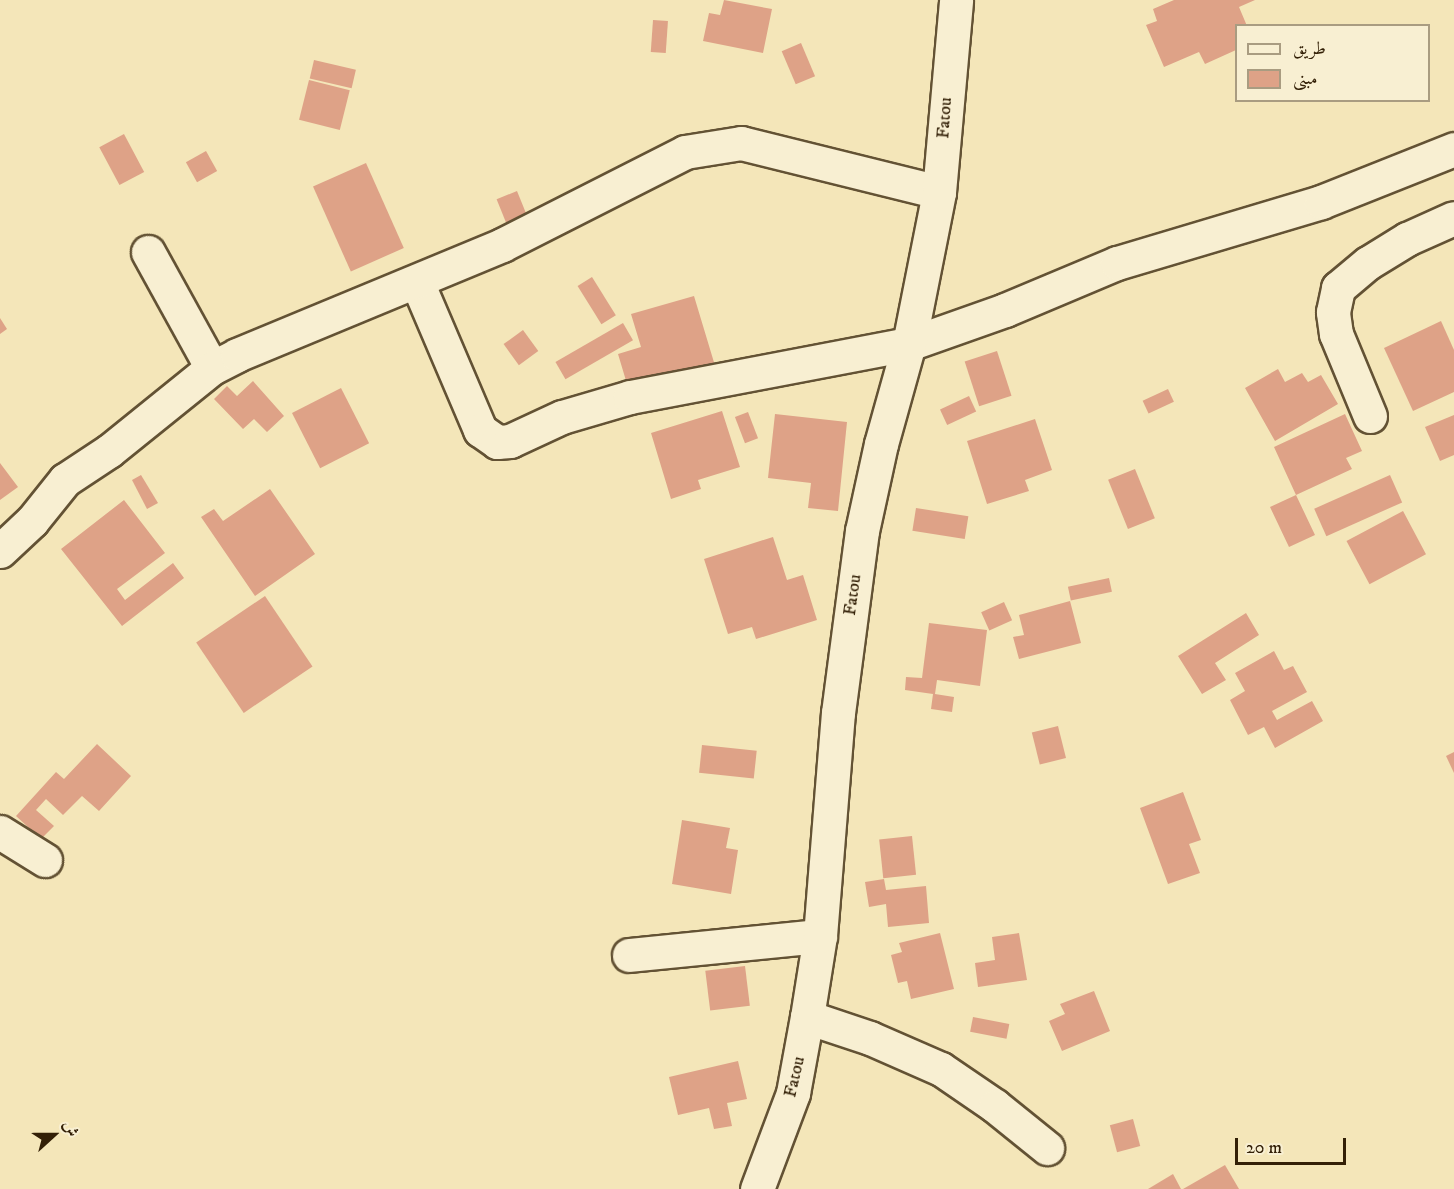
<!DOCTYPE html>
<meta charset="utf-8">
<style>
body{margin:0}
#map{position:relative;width:1454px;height:1189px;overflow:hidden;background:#f4e6b9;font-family:"IM FELL DW Pica",Amiri,serif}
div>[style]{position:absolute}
.building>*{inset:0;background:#dea287;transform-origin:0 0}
.roads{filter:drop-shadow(2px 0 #635234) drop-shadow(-2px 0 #635234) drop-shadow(0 2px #635234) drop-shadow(0 -2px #635234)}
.street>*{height:33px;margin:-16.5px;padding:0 16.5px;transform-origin:16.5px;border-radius:16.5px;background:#f8efd2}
.secondary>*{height:33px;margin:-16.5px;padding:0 16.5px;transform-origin:16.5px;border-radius:16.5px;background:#f8efd2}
span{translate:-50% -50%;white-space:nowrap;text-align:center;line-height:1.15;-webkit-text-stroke:6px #f8efd2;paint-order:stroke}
.street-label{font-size:18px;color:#332007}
.legend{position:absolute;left:1235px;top:24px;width:195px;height:78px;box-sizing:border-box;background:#f8efd2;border:2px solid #a99c81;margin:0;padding:8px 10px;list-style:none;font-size:18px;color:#332007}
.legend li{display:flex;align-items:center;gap:12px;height:30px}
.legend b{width:30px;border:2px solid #a99c81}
.north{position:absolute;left:24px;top:1105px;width:60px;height:60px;-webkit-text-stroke:4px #f8efd2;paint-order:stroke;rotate:69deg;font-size:16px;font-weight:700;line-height:24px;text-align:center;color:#332007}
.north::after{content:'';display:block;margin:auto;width:21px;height:27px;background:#332007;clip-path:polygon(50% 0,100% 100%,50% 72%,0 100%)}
.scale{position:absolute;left:1235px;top:1138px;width:111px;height:27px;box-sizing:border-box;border:3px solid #332007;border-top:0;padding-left:8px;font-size:18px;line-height:21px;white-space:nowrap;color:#332007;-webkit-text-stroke:4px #f8efd2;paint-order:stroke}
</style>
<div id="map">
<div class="building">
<i style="clip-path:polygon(724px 0,772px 9px,763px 53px,703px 41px,709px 13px,720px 15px)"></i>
<i style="clip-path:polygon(1174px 0,1255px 0,1239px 7px,1247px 26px,1236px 26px,1236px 50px,1205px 64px,1199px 52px,1164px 67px,1146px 25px,1157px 21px,1153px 9px)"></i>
<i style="left:653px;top:20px;width:15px;height:32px;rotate:4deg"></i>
<i style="left:801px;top:43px;width:36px;height:21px;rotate:67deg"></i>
<i style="left:314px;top:60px;width:43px;height:19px;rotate:13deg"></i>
<i style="left:309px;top:80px;width:42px;height:41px;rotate:14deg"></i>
<i style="left:124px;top:134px;width:43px;height:28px;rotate:62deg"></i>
<i style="left:206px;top:151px;width:23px;height:23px;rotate:61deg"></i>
<i style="left:366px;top:163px;width:93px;height:58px;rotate:66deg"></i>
<i style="left:517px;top:191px;width:27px;height:22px;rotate:68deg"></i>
<i style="left:592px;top:277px;width:45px;height:17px;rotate:58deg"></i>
<i style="clip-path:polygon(694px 296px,716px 369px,630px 394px,618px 354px,641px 347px,631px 314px)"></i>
<i style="clip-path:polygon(0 318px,7px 329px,0 334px)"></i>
<i style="clip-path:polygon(1441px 321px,1454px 350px,1454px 392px,1413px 411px,1384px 348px)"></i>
<i style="left:623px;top:323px;width:20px;height:78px;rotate:60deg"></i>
<i style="left:523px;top:330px;width:26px;height:24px;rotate:54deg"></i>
<i style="left:997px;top:351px;width:47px;height:34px;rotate:72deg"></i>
<i style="clip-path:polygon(1278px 369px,1285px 382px,1302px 373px,1308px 382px,1321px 375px,1338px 404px,1275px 441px,1245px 388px)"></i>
<i style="clip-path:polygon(253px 381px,284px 416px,267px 432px,254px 419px,243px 429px,214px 399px,227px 386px,237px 396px)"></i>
<i style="left:341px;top:388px;width:62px;height:55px;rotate:63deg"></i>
<i style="left:1168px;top:389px;width:14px;height:28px;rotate:65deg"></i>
<i style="left:969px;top:396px;width:17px;height:32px;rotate:65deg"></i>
<i style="clip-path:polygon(722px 411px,740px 467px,698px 480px,701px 489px,671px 499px,651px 433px)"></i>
<i style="left:748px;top:412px;width:28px;height:14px;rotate:69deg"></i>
<i style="clip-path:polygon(775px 414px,847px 422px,838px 511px,808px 508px,811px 483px,768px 478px)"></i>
<i style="clip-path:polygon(1345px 414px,1362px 451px,1346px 458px,1352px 469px,1296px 495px,1315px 535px,1289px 547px,1270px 507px,1296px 495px,1274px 447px)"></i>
<i style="clip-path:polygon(1454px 415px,1454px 455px,1440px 461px,1425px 427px)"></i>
<i style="clip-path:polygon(1035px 419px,1052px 470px,1025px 480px,1029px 491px,987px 504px,967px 441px)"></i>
<i style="clip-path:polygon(0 463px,18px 487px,0 500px)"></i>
<i style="left:1135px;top:469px;width:53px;height:29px;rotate:68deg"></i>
<i style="clip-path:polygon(141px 475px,158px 503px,147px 509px,132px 480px)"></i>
<i style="left:1390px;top:475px;width:30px;height:83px;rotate:66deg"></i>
<i style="clip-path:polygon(270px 489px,315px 554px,255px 596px,201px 517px,214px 509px,223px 521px)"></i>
<i style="clip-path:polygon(124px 500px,165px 553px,117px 589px,125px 600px,173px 563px,184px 578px,122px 626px,61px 549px)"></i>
<i style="left:916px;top:508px;width:53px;height:23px;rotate:9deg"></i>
<i style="left:1403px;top:511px;width:49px;height:64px;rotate:62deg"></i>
<i style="clip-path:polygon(773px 537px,787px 580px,803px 575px,817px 620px,756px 639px,752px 627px,728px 634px,704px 559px)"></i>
<i style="left:1109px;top:578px;width:14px;height:42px;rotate:78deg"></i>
<i style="left:265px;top:596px;width:85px;height:83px;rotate:56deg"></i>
<i style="clip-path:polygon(1070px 601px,1081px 643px,1019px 659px,1013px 637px,1024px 635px,1019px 615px)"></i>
<i style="left:1004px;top:602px;width:20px;height:25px;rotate:66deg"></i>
<i style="clip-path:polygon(1246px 613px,1259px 635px,1215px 663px,1226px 680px,1202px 694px,1178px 656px)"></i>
<i style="clip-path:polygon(929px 623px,987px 630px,980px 686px,937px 680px,935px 694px,954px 697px,952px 712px,931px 709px,933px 694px,905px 690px,906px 677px,922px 678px)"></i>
<i style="clip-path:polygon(1274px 651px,1284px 670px,1293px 666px,1307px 692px,1272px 711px,1277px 720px,1312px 701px,1323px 721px,1275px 748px,1264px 727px,1248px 735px,1230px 700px,1245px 691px,1235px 673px)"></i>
<i style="left:1058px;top:726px;width:33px;height:27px;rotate:76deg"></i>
<i style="clip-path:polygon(97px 744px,131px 776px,99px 811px,82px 796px,63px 815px,46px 799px,36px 810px,54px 826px,41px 839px,16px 816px,56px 772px,64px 779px)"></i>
<i style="left:702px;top:745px;width:55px;height:28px;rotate:6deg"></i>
<i style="clip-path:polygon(1454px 752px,1454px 773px,1446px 756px)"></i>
<i style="clip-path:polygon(1183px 792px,1201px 840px,1189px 844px,1200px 873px,1168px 884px,1140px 808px)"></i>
<i style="clip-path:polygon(682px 820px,730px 828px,726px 848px,738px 850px,731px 894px,672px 884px)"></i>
<i style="left:912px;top:836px;width:39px;height:33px;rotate:84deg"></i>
<i style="clip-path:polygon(884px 879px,886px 890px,926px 886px,929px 923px,888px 927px,886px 904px,869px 907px,865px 882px)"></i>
<i style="clip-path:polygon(940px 933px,954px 989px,911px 999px,907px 981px,898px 983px,891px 955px,902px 952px,899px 943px)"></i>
<i style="clip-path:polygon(1019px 933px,1027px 980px,978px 987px,975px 963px,995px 960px,992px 937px)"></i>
<i style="left:745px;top:966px;width:40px;height:40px;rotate:83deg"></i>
<i style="clip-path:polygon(1094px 991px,1110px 1031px,1062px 1051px,1049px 1021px,1065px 1014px,1060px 1004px)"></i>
<i style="left:973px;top:1017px;width:37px;height:15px;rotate:11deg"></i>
<i style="clip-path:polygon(738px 1061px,747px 1099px,727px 1103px,732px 1126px,714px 1129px,709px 1108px,678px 1115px,669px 1077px)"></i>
<i style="left:1133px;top:1119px;width:28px;height:24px;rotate:75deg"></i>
<i style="clip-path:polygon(1225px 1165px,1239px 1189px,1183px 1189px)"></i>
<i style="clip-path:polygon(1173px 1174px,1181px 1189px,1148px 1189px)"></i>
</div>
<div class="roads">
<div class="street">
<i style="left:148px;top:252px;width:132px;rotate:61.1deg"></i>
<i style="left:417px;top:282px;width:161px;rotate:66.9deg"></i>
<i style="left:480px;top:430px;width:21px;rotate:35deg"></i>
<i style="left:497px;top:442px;width:13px;rotate:-4deg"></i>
<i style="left:510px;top:441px;width:57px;rotate:-24.8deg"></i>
<i style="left:562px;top:417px;width:71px;rotate:-16.4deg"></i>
<i style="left:630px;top:397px;width:284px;rotate:-10.8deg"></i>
<i style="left:909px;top:344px;width:102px;rotate:-19.5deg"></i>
<i style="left:1005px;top:310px;width:121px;rotate:-22.8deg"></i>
<i style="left:1117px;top:263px;width:213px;rotate:-16.6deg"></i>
<i style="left:1321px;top:202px;width:143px;rotate:-21.7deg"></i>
<i style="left:1370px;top:416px;width:89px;rotate:-112.5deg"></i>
<i style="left:1336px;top:334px;width:22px;rotate:-98deg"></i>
<i style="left:1333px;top:312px;width:25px;rotate:-78deg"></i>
<i style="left:1338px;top:288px;width:39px;rotate:-40deg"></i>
<i style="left:1368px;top:263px;width:46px;rotate:-31.6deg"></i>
<i style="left:1407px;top:239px;width:51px;rotate:-24.1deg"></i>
<i style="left:0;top:551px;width:44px;rotate:-43.2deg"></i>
<i style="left:32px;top:521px;width:53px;rotate:-51.2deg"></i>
<i style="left:65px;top:480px;width:53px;rotate:-33.4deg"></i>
<i style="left:109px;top:451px;width:132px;rotate:-38.9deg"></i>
<i style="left:212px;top:368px;width:28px;rotate:-27deg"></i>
<i style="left:237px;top:355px;width:287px;rotate:-22.5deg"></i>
<i style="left:502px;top:245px;width:205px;rotate:-26.9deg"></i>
<i style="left:685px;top:152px;width:57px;rotate:-9.1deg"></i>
<i style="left:741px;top:143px;width:204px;rotate:13.9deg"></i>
<i style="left:0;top:832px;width:53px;rotate:31.9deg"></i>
<i style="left:629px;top:955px;width:192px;rotate:-5.7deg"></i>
<i style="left:807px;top:1017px;width:66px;rotate:18.4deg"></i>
<i style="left:870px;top:1038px;width:77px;rotate:23.6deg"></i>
<i style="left:941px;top:1069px;width:65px;rotate:34.4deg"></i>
<i style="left:995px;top:1106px;width:67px;rotate:38.9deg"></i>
</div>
<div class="secondary">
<i style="left:757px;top:1189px;width:103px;rotate:-69.4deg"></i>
<i style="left:793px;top:1093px;width:77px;rotate:-79.6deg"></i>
<i style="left:807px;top:1017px;width:82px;rotate:-80.9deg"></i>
<i style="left:820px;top:936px;width:224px;rotate:-85.4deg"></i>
<i style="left:838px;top:713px;width:184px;rotate:-82.5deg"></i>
<i style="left:862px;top:531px;width:89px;rotate:-77.7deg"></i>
<i style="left:881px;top:444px;width:104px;rotate:-74.4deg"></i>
<i style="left:909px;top:344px;width:155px;rotate:-78.8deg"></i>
<i style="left:939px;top:192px;width:193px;rotate:-84.9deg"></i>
</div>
</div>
<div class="street-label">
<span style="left:945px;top:118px;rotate:-86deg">Fatou</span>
<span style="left:853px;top:595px;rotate:-82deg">Fatou</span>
<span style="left:795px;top:1077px;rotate:-77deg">Fatou</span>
</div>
<ul class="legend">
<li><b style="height:8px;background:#f8efd2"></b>طريق</li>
<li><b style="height:16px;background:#dea287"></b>مبنى</li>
</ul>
<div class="north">ش</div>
<div class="scale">20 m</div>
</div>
